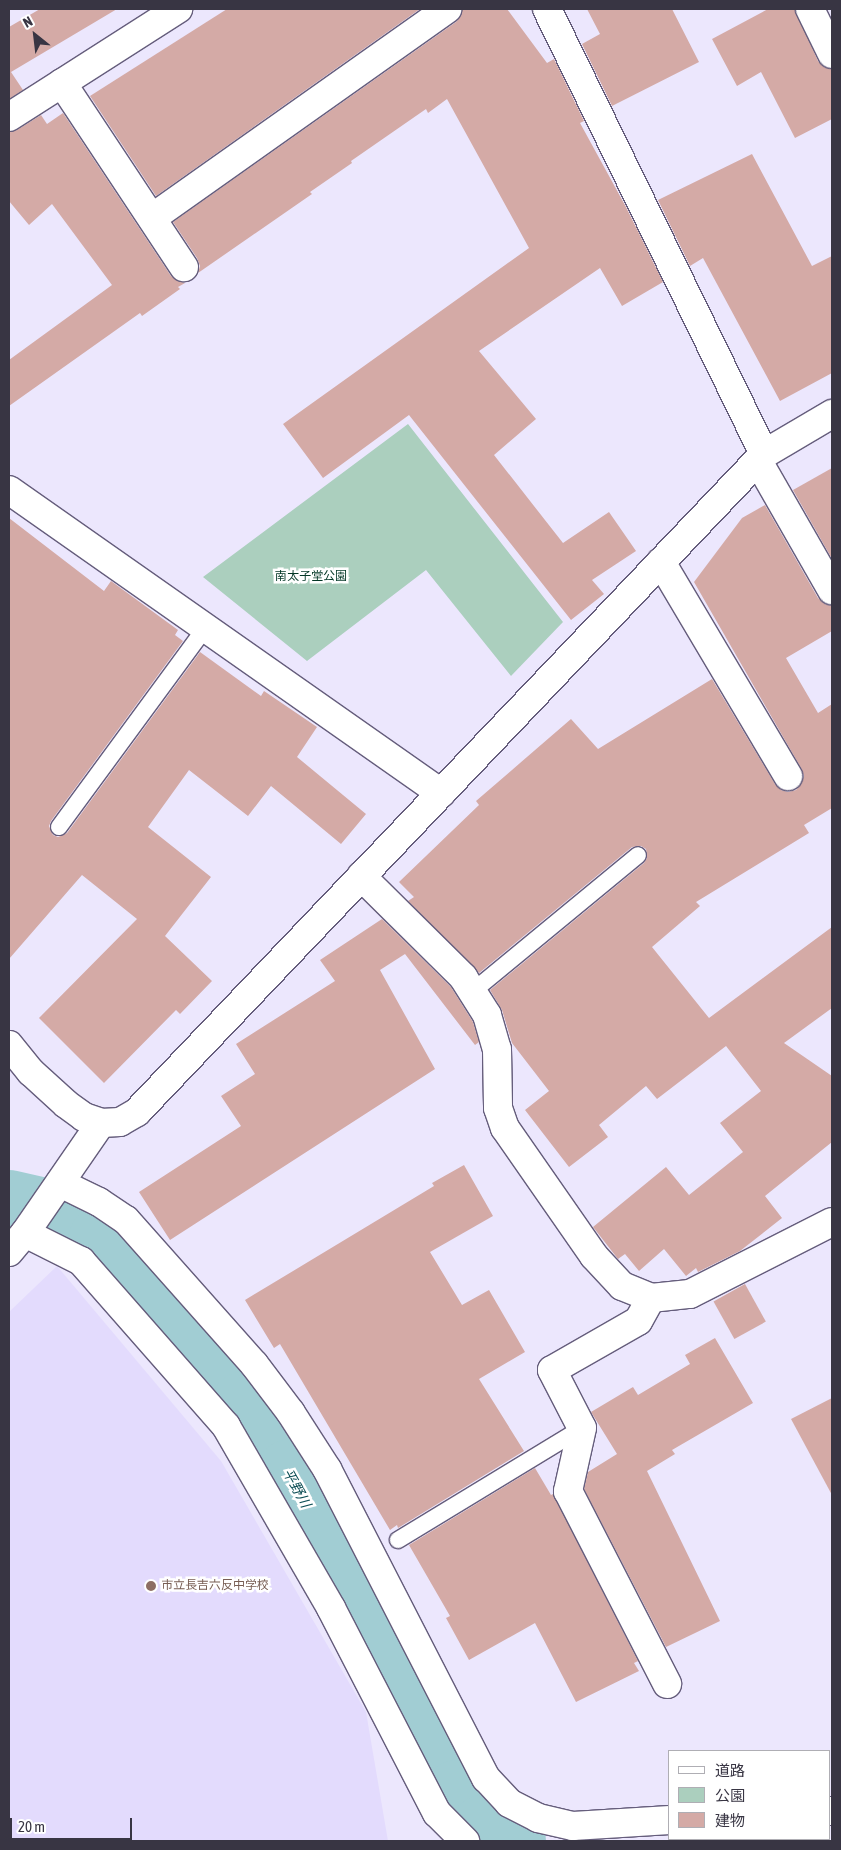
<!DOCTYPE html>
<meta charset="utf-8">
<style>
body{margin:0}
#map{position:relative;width:841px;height:1850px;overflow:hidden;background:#ece7fd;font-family:"Asap Condensed","Noto Sans JP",sans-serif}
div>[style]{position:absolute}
.built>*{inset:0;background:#e3dbfd}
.green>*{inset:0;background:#abcfbe}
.river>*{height:74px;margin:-37px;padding:0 37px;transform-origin:37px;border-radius:37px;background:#a1cdd3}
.building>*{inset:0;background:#d4aaa6;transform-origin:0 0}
.roads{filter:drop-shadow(1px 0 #655d7c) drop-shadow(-1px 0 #655d7c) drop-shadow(0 1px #655d7c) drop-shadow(0 -1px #655d7c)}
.service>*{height:16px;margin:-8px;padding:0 8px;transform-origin:8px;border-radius:8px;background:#fff}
.minor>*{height:28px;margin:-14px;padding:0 14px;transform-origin:14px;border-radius:14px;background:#fff}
.tertiary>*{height:28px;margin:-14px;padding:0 14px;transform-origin:14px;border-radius:14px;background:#fff}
.dots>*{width:14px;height:14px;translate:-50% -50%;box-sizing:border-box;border:2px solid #fff;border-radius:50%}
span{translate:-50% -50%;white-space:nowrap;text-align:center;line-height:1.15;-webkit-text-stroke:5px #fff;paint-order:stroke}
.park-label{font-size:12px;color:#023625}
.education-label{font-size:12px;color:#785e54}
.left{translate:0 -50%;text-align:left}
.water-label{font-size:14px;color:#0e4e55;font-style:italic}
.frame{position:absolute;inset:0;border:10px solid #383543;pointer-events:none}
.legend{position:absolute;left:668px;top:1750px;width:162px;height:90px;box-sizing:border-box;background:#fff;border:1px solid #afaeb4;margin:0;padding:6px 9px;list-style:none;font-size:15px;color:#383543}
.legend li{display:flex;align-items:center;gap:10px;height:25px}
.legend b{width:25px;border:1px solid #afaeb4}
.north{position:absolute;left:10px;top:10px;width:50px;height:50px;-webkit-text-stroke:4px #fff;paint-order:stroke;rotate:331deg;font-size:14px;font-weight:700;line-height:20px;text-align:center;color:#383543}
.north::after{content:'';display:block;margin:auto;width:18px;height:22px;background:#383543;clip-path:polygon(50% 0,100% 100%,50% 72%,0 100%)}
.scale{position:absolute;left:10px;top:1818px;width:122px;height:22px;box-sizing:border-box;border:2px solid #383543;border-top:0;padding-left:6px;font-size:15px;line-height:18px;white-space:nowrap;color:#383543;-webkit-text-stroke:4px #fff;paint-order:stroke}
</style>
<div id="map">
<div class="built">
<i style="clip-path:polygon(57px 1266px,221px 1461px,366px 1712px,388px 1841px,9px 1841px,9px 1312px)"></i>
</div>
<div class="green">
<i style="clip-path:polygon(408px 424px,563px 622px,511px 676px,426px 570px,307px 661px,203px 577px)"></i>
</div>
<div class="river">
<i style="left:9px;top:1207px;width:63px;rotate:12.9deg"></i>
<i style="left:70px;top:1221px;width:40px;rotate:29.7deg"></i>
<i style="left:105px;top:1241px;width:219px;rotate:49.8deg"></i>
<i style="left:246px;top:1408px;width:82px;rotate:56.5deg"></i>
<i style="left:291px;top:1476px;width:362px;rotate:62.5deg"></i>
<i style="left:458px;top:1797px;width:44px;rotate:50.5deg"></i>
<i style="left:486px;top:1831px;width:25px;rotate:23deg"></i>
</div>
<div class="building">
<i style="clip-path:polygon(40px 9px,117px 9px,11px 72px,23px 90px,9px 99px,9px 27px)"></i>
<i style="clip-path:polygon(227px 9px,420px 9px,156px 196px,90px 96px)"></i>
<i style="clip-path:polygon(462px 9px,507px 9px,547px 63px,554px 59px,584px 121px,580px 123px,626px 207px,663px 282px,622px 306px,600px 268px,479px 351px,536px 419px,494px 455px,563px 543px,609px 512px,636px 551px,592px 580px,604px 594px,571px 620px,409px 415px,323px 478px,283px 424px,529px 248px,447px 99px,428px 113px,426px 109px,351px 161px,352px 163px,310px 192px,312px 194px,198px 273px,200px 266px,197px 258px,173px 222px,456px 22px,461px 16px)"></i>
<i style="clip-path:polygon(587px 9px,672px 9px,699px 62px,612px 106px,582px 44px,600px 34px)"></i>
<i style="clip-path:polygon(768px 9px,795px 9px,818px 61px,824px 67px,832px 69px,832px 119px,795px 138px,761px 72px,737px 86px,712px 39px)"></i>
<i style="clip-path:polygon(63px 113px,171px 276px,178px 281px,185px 283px,178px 287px,180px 289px,142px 316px,140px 313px,9px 406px,9px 360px,112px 285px,52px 204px,29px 225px,9px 201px,9px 132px,17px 130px,41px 115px,47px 124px)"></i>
<i style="clip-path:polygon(752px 154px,812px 266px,832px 256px,832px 373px,780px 401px,703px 258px,690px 266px,658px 200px)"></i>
<i style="clip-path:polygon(832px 468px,832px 559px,793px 490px)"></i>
<i style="clip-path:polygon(765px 505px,818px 598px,825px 604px,832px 606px,832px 631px,786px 658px,818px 713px,832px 704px,832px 808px,804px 825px,809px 833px,696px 902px,700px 906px,652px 947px,709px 1018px,832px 927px,832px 1008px,784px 1043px,832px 1076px,832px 1142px,765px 1196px,782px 1218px,740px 1251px,698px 1272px,696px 1268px,686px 1276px,664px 1249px,639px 1271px,625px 1254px,618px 1259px,593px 1227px,666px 1167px,689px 1195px,743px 1152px,720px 1123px,761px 1091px,726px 1046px,657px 1099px,646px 1086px,599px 1125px,608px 1137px,569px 1167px,525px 1110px,549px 1091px,512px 1043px,502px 1010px,490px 990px,644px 863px,647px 858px,646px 849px,641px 846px,632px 847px,479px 973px,408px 901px,414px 897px,399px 882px,479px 805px,476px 801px,571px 719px,598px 749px,712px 679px,775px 784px,781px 790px,788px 792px,796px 790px,801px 784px,804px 776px,801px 768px,694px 582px,742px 518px)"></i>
<i style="clip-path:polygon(9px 518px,104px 591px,111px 581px,178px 630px,175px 635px,183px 641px,51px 821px,49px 826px,53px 835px,58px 837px,67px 833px,200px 652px,261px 696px,264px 691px,317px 727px,297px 757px,366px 814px,341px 844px,271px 786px,248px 816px,189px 770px,148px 827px,211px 877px,165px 936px,212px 981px,180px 1014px,176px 1010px,104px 1083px,39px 1018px,137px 919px,82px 875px,9px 959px)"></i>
<i style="clip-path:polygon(382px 919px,451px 987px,473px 1022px,479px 1042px,475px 1045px,405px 954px,380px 970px,435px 1069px,170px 1240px,139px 1192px,241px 1126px,221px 1096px,255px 1074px,236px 1044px,335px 981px,320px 960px)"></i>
<i style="clip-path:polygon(464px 1165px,493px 1216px,430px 1252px,462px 1305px,489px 1290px,525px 1352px,479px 1379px,524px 1451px,398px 1528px,397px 1525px,390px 1530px,280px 1344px,274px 1348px,245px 1300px,434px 1186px,432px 1183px)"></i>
<i style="left:745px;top:1284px;width:43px;height:36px;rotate:61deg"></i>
<i style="clip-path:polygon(715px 1338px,753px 1403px,672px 1450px,675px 1454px,647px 1471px,720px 1621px,666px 1647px,584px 1489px,588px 1472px,617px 1454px,591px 1412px,633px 1387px,638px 1395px,690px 1364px,685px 1355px)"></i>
<i style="clip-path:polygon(832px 1398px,832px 1495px,791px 1419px)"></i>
<i style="clip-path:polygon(535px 1468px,551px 1495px,553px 1494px,638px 1661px,634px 1663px,639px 1671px,576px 1702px,535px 1623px,469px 1660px,446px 1618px,450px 1616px,409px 1545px)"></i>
</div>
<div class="roads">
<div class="service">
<i style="left:59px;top:827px;width:247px;rotate:-53.7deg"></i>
<i style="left:472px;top:992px;width:215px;rotate:-39.5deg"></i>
<i style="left:398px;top:1540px;width:215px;rotate:-31.3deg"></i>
</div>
<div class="minor">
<i style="left:547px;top:9px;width:495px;rotate:64deg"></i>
<i style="left:810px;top:9px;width:50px;rotate:63.9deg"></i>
<i style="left:62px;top:83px;width:221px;rotate:56.5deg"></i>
<i style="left:9px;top:117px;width:201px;rotate:-32.6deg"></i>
<i style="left:152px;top:218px;width:362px;rotate:-35.3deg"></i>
<i style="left:758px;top:461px;width:149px;rotate:60.2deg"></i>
<i style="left:9px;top:490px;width:528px;rotate:35.05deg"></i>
<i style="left:661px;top:562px;width:249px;rotate:59.3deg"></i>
<i style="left:361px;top:876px;width:144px;rotate:44.7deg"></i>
<i style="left:463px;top:977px;width:45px;rotate:57.7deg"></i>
<i style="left:487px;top:1015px;width:35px;rotate:74deg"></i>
<i style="left:497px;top:1049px;width:59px;rotate:89deg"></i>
<i style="left:498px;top:1108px;width:21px;rotate:71deg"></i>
<i style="left:505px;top:1128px;width:156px;rotate:55.2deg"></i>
<i style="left:594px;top:1256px;width:41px;rotate:47deg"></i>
<i style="left:622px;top:1286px;width:31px;rotate:22deg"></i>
<i style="left:651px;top:1298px;width:39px;rotate:-6deg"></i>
<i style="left:690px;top:1294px;width:159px;rotate:-26.9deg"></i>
<i style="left:60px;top:1183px;width:43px;rotate:26deg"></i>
<i style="left:99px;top:1202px;width:32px;rotate:34deg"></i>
<i style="left:126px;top:1220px;width:193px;rotate:48.4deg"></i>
<i style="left:254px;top:1364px;width:61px;rotate:52.9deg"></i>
<i style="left:291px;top:1413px;width:67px;rotate:57.3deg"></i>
<i style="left:327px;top:1469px;width:348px;rotate:62.8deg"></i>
<i style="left:486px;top:1778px;width:34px;rotate:47deg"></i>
<i style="left:509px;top:1803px;width:33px;rotate:27deg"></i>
<i style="left:538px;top:1818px;width:36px;rotate:13deg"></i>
<i style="left:573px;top:1826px;width:97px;rotate:-3.5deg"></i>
<i style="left:25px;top:1233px;width:63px;rotate:26.6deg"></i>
<i style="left:81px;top:1261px;width:220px;rotate:48.7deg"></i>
<i style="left:226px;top:1426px;width:210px;rotate:60deg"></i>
<i style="left:331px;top:1608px;width:231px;rotate:62.7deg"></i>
<i style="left:437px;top:1813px;width:40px;rotate:45deg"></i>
<i style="left:9px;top:1252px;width:25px;rotate:-50deg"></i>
<i style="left:25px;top:1233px;width:134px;rotate:-55.4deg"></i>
<i style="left:651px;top:1298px;width:26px;rotate:119deg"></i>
<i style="left:638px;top:1321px;width:99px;rotate:150.3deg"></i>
<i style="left:552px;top:1370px;width:65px;rotate:62.7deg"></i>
<i style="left:582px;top:1428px;width:65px;rotate:102.5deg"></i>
<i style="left:568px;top:1491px;width:217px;rotate:62.8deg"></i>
<i style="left:830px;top:1811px;width:2px"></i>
</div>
<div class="tertiary">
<i style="left:9px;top:1045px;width:35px;rotate:51deg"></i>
<i style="left:31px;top:1072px;width:47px;rotate:42.4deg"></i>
<i style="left:66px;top:1104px;width:22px;rotate:36deg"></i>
<i style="left:84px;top:1117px;width:18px;rotate:19deg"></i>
<i style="left:101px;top:1123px;width:19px;rotate:-3deg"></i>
<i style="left:120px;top:1122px;width:20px;rotate:-30deg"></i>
<i style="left:137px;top:1112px;width:909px;rotate:-46.38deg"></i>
<i style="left:764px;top:454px;width:79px;rotate:-30.5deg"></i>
</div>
</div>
<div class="dots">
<i style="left:151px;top:1586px;background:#8d6e63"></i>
</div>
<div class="park-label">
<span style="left:311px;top:577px">南太子堂公園</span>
</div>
<div class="education-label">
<span class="left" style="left:161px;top:1586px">市立長吉六反中学校</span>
</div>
<div class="water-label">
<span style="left:297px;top:1488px;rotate:61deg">平野川</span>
</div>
<div class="frame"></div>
<ul class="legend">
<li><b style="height:6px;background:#fff"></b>道路</li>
<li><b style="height:14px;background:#abcfbe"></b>公園</li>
<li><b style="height:14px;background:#d4aaa6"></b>建物</li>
</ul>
<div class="north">N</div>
<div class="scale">20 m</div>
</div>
